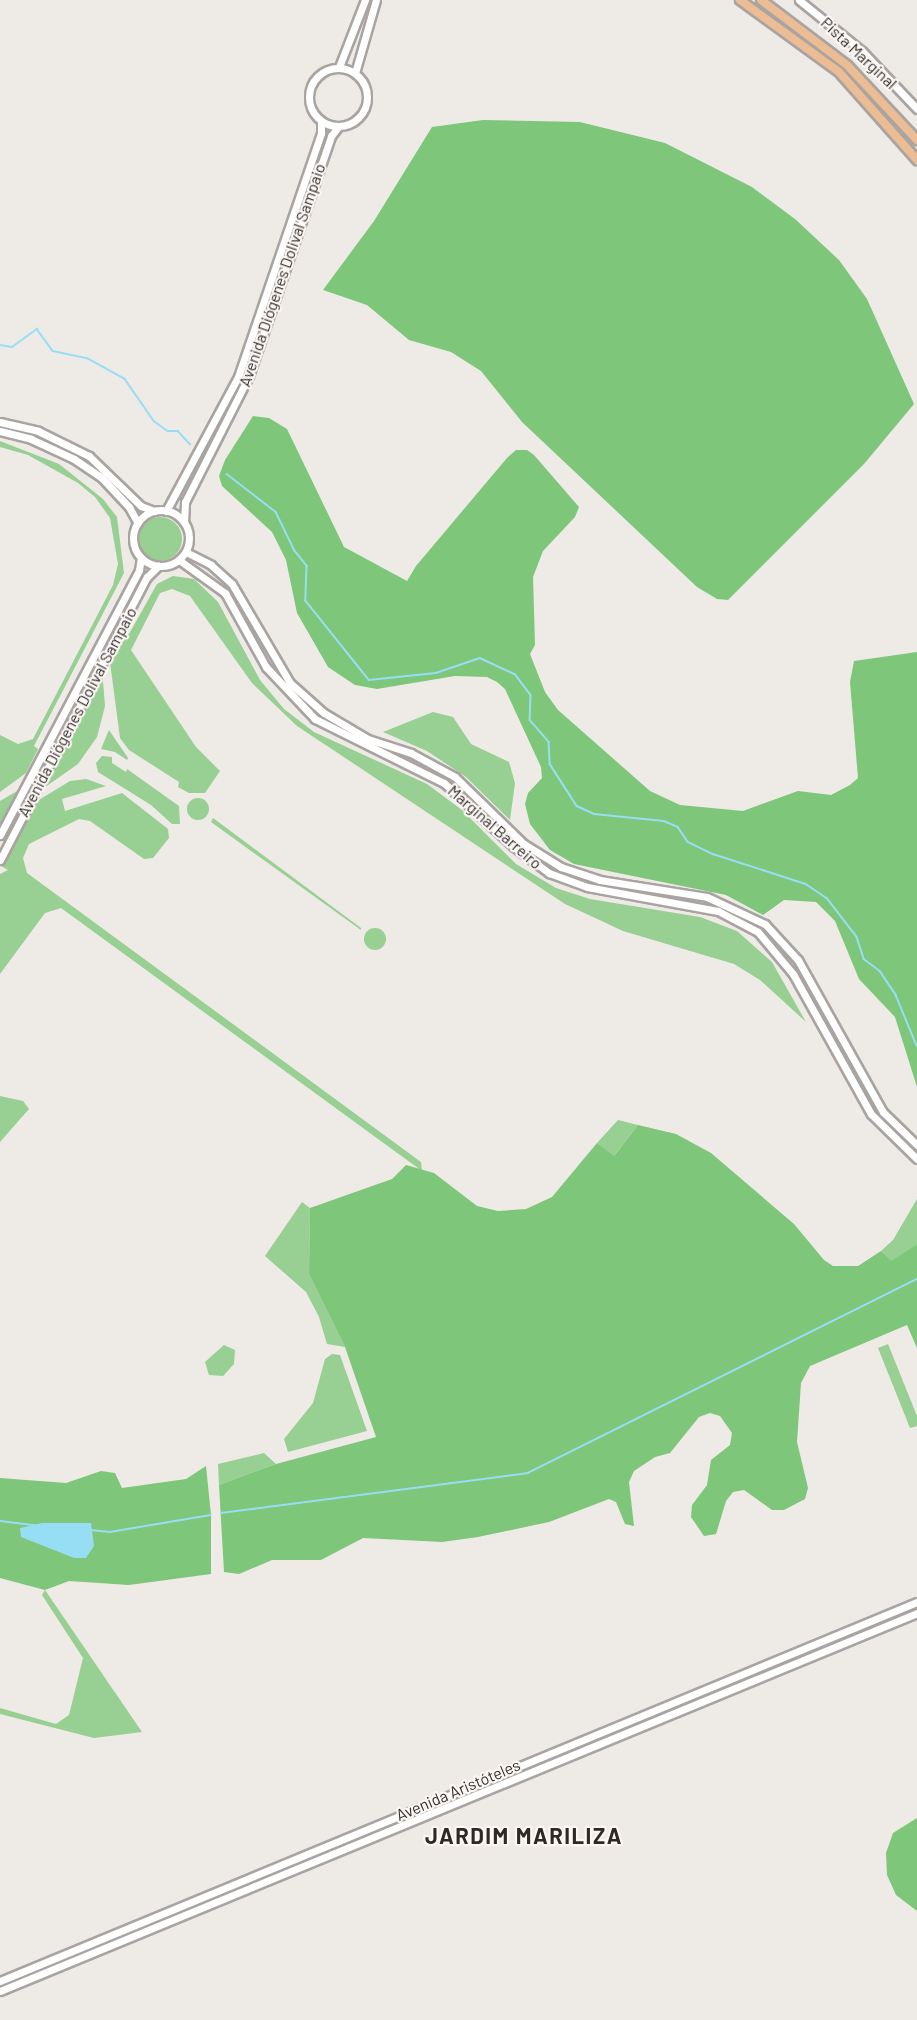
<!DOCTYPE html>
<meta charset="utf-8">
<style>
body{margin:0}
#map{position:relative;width:917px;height:2020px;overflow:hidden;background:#eeeae6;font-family:Barlow,sans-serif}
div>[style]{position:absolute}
.green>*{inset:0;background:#98cf93}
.round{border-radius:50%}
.forest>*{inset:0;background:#7ec679}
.water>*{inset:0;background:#97def5}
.stream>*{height:1.5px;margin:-0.75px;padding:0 0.75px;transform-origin:0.75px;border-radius:0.75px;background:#97def5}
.roads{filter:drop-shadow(2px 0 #a9a4a1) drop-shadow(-2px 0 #a9a4a1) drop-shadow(0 2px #a9a4a1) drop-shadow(0 -2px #a9a4a1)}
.tertiary>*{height:7px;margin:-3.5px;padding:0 3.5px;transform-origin:3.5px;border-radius:3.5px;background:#fff}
.tertiary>.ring{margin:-3.5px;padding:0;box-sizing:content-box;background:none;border:7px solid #fff;border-radius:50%}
.trunk>*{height:8px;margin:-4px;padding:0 4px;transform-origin:4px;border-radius:4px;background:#ecbc94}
span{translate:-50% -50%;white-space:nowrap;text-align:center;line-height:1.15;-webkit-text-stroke:4.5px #fcf7f4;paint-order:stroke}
.street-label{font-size:16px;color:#312f2e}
.district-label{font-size:22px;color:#2c2926;font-weight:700;letter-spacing:1.5px}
</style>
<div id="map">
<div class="green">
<i style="clip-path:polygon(0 441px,59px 464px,103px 499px,117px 517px,124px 573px,34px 746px,38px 749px,26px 773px,0 792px,0 735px,18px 744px,33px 739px,113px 585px,118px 564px,110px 518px,95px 497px,78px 483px,28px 455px,0 447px)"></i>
<i class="round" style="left:138px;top:517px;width:44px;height:44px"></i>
<i style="clip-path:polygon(173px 576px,194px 579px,218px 602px,260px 680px,284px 709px,314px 732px,427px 784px,462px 810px,516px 864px,556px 888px,590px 899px,700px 917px,737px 931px,772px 962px,806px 1022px,760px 980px,734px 964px,623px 931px,565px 904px,297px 726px,252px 683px,190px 596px,172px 589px,160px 593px,131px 650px,196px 747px,220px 771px,205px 793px,189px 793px,178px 787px,179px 782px,129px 750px,120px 738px,110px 662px,123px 632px,129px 634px,157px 584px)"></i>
<i style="clip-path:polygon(102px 669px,105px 706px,97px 737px,78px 764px,41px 790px)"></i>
<i style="clip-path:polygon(433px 712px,453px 717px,471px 744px,509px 762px,515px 783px,510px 820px,466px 777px,427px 751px,383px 732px)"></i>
<i style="clip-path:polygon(109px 730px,128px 758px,127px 760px,115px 752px,101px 749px)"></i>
<i style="clip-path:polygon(102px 756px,112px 757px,112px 763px,126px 772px,127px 769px,179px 806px,180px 824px,172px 824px,151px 805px,98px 772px,96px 763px)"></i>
<i style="clip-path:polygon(86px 779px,106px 786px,62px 799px,65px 811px,122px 793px,168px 829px,169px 838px,153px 858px,144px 859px,90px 821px,79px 819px,29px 844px,23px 858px,27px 873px,421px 1162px,422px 1171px,61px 908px,45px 913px,0 974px,0 874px,8px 870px,1px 866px,34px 803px,70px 781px)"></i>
<i style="clip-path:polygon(19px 790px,0 826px,0 801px)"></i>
<i class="round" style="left:187px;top:798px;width:22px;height:22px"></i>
<i style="clip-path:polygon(213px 818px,361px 928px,361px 930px,211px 822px)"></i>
<i class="round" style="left:364px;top:928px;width:22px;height:22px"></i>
<i style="clip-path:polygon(0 1096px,23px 1101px,29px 1109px,0 1142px)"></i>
<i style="clip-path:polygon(618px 1120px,638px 1125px,613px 1157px,597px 1143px)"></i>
<i style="clip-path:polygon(917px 1199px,917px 1244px,890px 1262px,881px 1251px,893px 1240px)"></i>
<i style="clip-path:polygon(302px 1202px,310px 1208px,309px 1274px,345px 1347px,327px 1344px,319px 1317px,306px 1292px,265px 1256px)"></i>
<i style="clip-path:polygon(888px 1344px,917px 1416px,917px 1426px,910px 1428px,878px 1348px)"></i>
<i style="clip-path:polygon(224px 1345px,235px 1350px,234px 1364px,223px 1376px,209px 1375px,205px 1362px)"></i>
<i style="clip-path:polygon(332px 1354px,340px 1355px,367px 1431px,288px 1452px,284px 1439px,313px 1403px,325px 1359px)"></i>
<i style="clip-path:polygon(264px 1453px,276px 1464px,219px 1485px,218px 1464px)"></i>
<i style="clip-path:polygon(45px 1590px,142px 1732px,94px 1738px,0 1714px,0 1708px,56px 1724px,69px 1715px,83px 1658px,42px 1595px)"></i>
</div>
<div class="forest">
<i style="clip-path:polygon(483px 120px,580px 122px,665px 143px,752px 187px,795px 219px,839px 260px,867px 299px,914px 404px,864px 464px,728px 600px,717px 599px,697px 587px,522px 422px,481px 371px,451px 352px,409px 340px,367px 305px,323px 290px,374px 221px,432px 127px)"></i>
<i style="clip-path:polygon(253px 416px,269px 418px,287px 429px,344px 547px,407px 581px,416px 566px,507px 458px,516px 450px,527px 450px,534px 455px,579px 507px,575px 517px,543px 551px,533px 577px,535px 645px,530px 654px,545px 692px,558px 710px,650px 791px,680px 805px,743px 811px,798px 791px,831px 795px,850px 785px,858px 778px,850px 682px,854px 661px,917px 652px,917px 1087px,895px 1017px,859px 979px,835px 921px,816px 902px,784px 900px,763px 915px,726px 895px,574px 864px,550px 850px,530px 824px,525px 804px,528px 793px,542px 778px,541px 767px,505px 689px,497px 682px,487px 677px,455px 676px,377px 689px,355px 685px,328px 667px,297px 613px,286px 560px,272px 532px,222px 486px,219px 476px,225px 460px)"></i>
<i style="clip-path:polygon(638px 1125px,676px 1134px,711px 1153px,794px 1224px,824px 1260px,833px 1266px,858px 1266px,881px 1251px,891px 1261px,917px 1244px,917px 1348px,907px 1325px,810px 1366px,801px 1383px,797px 1442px,808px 1488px,805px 1499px,784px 1510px,772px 1510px,744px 1490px,733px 1492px,726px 1501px,716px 1534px,704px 1536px,691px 1517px,692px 1505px,707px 1485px,711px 1460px,730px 1445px,732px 1433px,720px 1416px,710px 1413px,699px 1417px,670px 1453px,655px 1457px,634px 1471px,629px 1482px,634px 1526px,625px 1524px,616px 1502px,609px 1499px,549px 1522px,478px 1537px,442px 1542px,363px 1538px,321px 1560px,272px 1560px,239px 1574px,224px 1572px,219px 1485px,276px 1464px,376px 1437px,345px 1347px,309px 1274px,310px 1208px,392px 1179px,406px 1165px,434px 1173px,477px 1206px,498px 1211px,526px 1209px,552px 1197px,597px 1143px,614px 1156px)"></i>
<i style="clip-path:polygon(206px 1466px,211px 1515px,211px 1574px,129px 1585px,69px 1581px,45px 1590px,0 1578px,0 1478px,66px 1483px,101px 1471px,115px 1473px,122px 1488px,186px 1479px)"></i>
<i style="clip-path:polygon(917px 1818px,917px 1911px,896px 1895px,887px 1875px,886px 1853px,893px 1833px)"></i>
</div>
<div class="water">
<i style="clip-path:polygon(42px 1523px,91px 1523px,94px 1546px,86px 1558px,74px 1558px,21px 1537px,20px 1528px)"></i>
</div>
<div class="stream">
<i style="left:0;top:345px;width:12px;rotate:9deg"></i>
<i style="left:12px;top:347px;width:31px;rotate:-36deg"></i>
<i style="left:37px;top:329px;width:27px;rotate:54deg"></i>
<i style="left:53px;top:351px;width:35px;rotate:12deg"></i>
<i style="left:87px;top:358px;width:43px;rotate:28.9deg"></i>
<i style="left:125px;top:379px;width:51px;rotate:55.4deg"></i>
<i style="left:154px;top:421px;width:17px;rotate:36deg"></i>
<i style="left:168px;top:431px;width:10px"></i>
<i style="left:178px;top:431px;width:18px;rotate:47deg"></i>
<i style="left:227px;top:474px;width:62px;rotate:37.8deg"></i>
<i style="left:276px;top:512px;width:43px;rotate:64deg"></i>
<i style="left:295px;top:551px;width:19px;rotate:51deg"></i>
<i style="left:307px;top:566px;width:35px;rotate:92deg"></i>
<i style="left:306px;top:601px;width:101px;rotate:51.4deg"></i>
<i style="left:369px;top:680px;width:67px;rotate:-6deg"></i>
<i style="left:436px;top:673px;width:46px;rotate:-18.8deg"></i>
<i style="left:480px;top:658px;width:38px;rotate:25deg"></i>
<i style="left:515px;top:674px;width:26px;rotate:53deg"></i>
<i style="left:531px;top:695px;width:25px;rotate:92deg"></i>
<i style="left:530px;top:720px;width:29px;rotate:49deg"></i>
<i style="left:549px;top:742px;width:22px;rotate:87deg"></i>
<i style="left:550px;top:764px;width:50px;rotate:57.3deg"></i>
<i style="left:577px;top:806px;width:19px;rotate:25deg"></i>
<i style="left:594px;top:814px;width:70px;rotate:5.7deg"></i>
<i style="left:664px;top:821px;width:15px;rotate:23deg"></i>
<i style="left:678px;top:827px;width:18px;rotate:56deg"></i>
<i style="left:688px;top:842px;width:28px;rotate:26deg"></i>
<i style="left:713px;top:854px;width:98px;rotate:17.9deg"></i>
<i style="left:806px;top:884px;width:25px;rotate:34deg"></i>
<i style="left:827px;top:898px;width:49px;rotate:52.4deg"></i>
<i style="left:857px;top:937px;width:23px;rotate:72deg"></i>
<i style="left:864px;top:959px;width:20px;rotate:37deg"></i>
<i style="left:880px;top:971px;width:29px;rotate:56deg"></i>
<i style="left:896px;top:995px;width:55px;rotate:67.6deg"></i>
<i style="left:221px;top:1513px;width:310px;rotate:-7.4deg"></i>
<i style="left:528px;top:1473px;width:435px;rotate:-26.5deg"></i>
<i style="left:0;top:1521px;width:35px;rotate:7deg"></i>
<i style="left:91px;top:1530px;width:19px;rotate:6deg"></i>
<i style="left:110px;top:1532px;width:102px;rotate:-9.6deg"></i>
</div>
<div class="roads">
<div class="tertiary">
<i style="left:799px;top:0;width:81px;rotate:39deg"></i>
<i style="left:862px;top:51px;width:80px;rotate:46.5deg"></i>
<i style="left:339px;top:67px;width:72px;rotate:-68.8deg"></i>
<i class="ring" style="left:309px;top:68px;width:51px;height:51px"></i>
<i style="left:355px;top:73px;width:76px;rotate:-74deg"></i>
<i style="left:0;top:422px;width:39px;rotate:13deg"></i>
<i style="left:38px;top:431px;width:57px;rotate:26.1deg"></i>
<i style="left:89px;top:456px;width:72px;rotate:43.9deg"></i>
<i style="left:141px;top:506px;width:14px;rotate:21deg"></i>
<i style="left:0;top:431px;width:32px;rotate:14deg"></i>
<i style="left:31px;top:439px;width:47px;rotate:24.9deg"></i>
<i style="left:74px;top:459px;width:34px;rotate:34deg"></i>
<i style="left:102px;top:478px;width:40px;rotate:47deg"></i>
<i style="left:129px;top:507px;width:18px;rotate:61deg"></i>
<i class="ring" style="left:133px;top:510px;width:49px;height:49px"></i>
<i style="left:166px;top:511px;width:152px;rotate:-61.8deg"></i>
<i style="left:238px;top:377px;width:258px;rotate:-71.2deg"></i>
<i style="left:321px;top:133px;width:12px;rotate:-90deg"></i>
<i style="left:184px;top:522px;width:20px;rotate:-87deg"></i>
<i style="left:185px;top:502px;width:141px;rotate:-63.1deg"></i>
<i style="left:249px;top:376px;width:254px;rotate:-71.1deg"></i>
<i style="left:331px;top:136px;width:11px;rotate:-52deg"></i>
<i style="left:186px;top:552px;width:28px;rotate:27deg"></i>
<i style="left:211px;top:565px;width:28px;rotate:42deg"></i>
<i style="left:232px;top:584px;width:115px;rotate:59.6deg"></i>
<i style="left:290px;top:683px;width:45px;rotate:41.4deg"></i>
<i style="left:324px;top:713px;width:51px;rotate:30.6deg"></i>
<i style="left:368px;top:739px;width:45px;rotate:18deg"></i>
<i style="left:411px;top:753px;width:50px;rotate:28.6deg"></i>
<i style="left:455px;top:777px;width:96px;rotate:44.2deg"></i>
<i style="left:524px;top:844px;width:44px;rotate:31.9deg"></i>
<i style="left:561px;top:867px;width:41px;rotate:18.4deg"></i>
<i style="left:600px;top:880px;width:108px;rotate:9deg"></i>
<i style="left:707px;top:897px;width:64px;rotate:25deg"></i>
<i style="left:765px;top:924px;width:49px;rotate:47.5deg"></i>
<i style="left:798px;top:960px;width:174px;rotate:60.8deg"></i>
<i style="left:883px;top:1112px;width:47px;rotate:44.1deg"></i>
<i style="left:179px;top:560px;width:57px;rotate:35.7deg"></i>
<i style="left:225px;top:593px;width:85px;rotate:61deg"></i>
<i style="left:266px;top:667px;width:71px;rotate:46.7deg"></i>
<i style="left:315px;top:719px;width:144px;rotate:26.4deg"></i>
<i style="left:444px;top:783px;width:95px;rotate:42.4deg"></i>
<i style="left:514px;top:847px;width:44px;rotate:36.6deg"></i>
<i style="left:549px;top:873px;width:40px;rotate:20.2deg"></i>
<i style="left:587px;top:887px;width:133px;rotate:10.4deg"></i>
<i style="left:718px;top:911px;width:45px;rotate:27.7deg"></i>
<i style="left:758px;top:932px;width:55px;rotate:50.2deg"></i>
<i style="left:793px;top:974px;width:160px;rotate:60.9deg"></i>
<i style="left:871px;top:1114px;width:64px;rotate:44.4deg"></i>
<i style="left:0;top:835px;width:299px;rotate:-62.3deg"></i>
<i style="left:139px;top:570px;width:12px;rotate:-81deg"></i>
<i style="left:0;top:860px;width:319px;rotate:-62.6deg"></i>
<i style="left:147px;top:577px;width:16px;rotate:-45deg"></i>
<i style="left:0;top:1981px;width:992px;rotate:-22.46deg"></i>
<i style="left:0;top:1991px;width:992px;rotate:-22.4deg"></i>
</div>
<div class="trunk">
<i style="left:740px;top:0;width:122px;rotate:36deg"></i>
<i style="left:839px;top:72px;width:118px;rotate:48.4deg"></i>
<i style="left:761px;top:0;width:108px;rotate:37.1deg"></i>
<i style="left:847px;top:65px;width:103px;rotate:47deg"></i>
</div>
</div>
<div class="street-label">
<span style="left:859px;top:53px;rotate:43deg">Pista Marginal</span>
<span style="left:282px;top:275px;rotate:-71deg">Avenida Diógenes Dolival Sampaio</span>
<span style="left:77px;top:712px;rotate:-62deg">Avenida Diógenes Dolival Sampaio</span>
<span style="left:495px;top:827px;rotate:41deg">Marginal Barreiro</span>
<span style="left:458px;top:1790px;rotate:-23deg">Avenida Aristóteles</span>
</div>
<div class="district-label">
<span style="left:524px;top:1836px">JARDIM MARILIZA</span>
</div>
</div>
